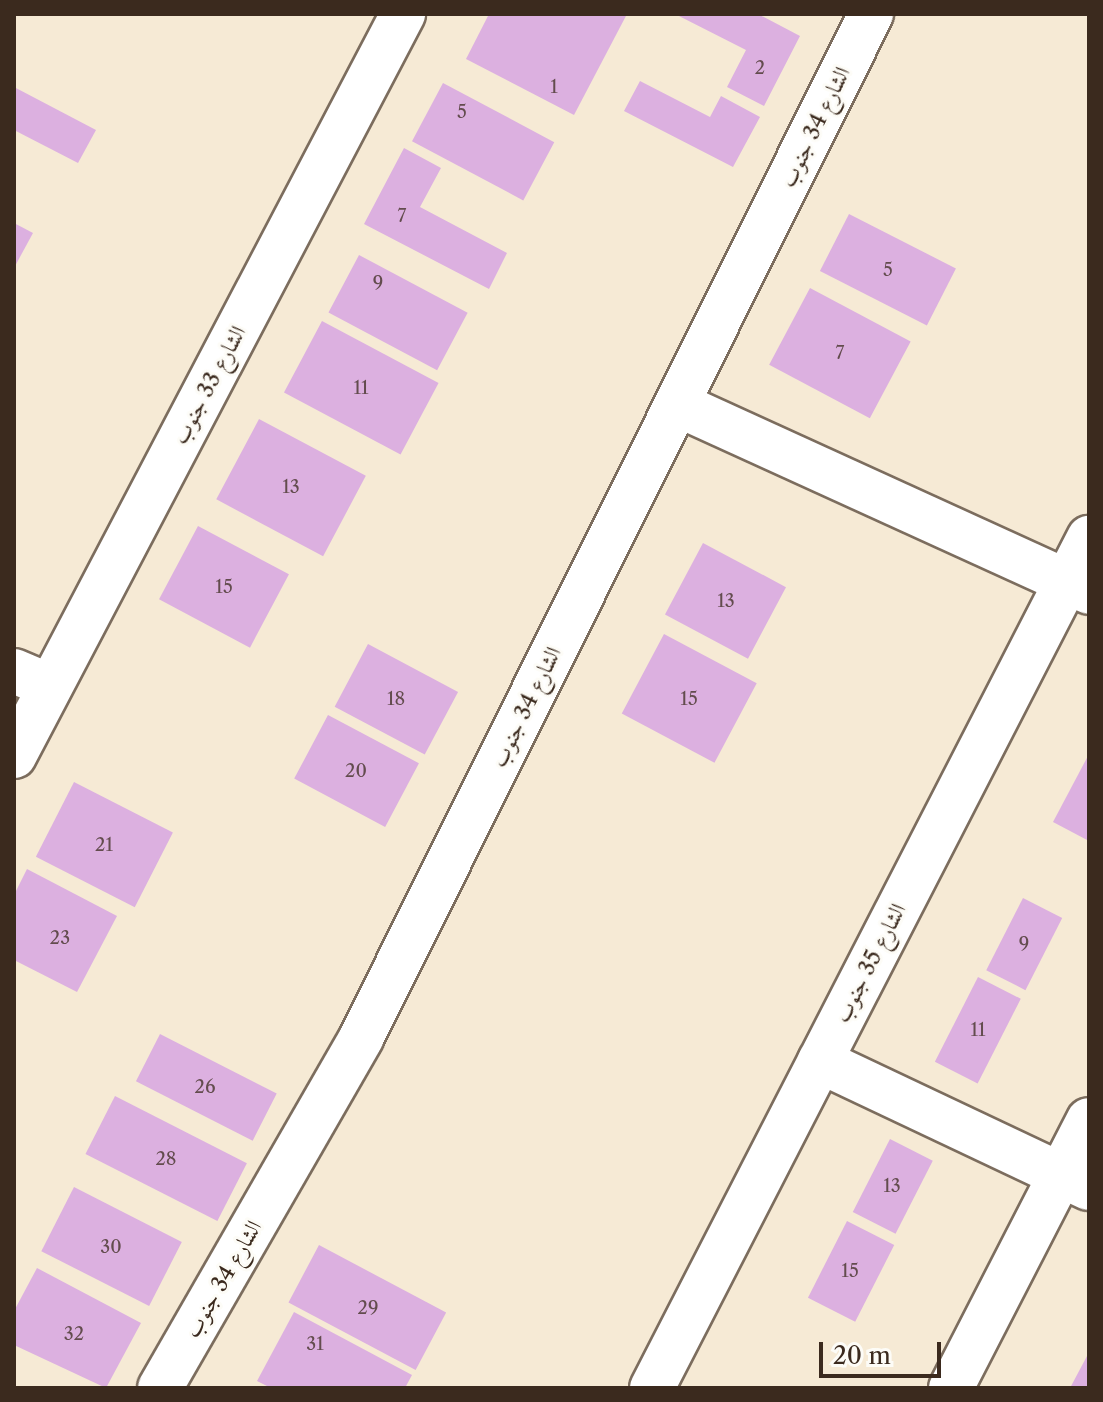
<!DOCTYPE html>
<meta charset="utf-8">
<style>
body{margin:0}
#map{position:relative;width:1103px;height:1402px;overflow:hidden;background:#f6ead5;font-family:"Libre Caslon Text",Amiri,serif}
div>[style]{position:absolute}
.building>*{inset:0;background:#dcb0e0;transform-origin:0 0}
.roads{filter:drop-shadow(2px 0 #7c6d5e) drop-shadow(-2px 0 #7c6d5e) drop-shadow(0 2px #7c6d5e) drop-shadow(0 -2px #7c6d5e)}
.minor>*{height:44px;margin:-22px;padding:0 22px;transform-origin:22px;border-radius:22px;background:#fff}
span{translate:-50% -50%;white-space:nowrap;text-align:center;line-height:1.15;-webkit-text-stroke:6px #fdfcf7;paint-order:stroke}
.number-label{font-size:18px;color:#634c4e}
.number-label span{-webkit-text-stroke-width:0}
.street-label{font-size:22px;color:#3b2a1e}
.frame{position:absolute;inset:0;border:16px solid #3b2a1e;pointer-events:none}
.scale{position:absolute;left:819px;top:1342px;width:122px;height:36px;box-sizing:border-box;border:4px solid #3b2a1e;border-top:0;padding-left:10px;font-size:24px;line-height:28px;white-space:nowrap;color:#3b2a1e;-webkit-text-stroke:6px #fdfcf7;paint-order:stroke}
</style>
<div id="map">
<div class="building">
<i style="clip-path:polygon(489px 14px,627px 14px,574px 115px,466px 59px)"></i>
<i style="clip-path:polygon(675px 14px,758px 14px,800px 36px,764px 106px,727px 87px,746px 50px)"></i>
<i style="clip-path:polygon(640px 81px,710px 117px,721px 96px,760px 117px,733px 167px,624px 111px)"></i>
<i style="left:443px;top:83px;width:126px;height:66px;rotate:28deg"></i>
<i style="clip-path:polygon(14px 87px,96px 130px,78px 163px,14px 130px)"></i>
<i style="clip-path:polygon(404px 148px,441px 168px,420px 207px,507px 253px,489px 289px,364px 224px)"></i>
<i style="left:849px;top:214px;width:120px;height:64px;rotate:27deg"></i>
<i style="clip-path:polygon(14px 223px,33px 233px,14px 268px)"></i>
<i style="left:359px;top:255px;width:123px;height:65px;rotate:28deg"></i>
<i style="left:810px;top:288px;width:114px;height:87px;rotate:28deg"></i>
<i style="left:322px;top:321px;width:132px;height:81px;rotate:28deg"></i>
<i style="left:259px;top:419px;width:121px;height:91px;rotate:28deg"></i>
<i style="left:198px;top:526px;width:103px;height:83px;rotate:28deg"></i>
<i style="left:703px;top:543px;width:94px;height:81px;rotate:28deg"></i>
<i style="left:664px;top:634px;width:105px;height:90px;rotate:28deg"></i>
<i style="left:368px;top:644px;width:102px;height:71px;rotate:28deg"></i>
<i style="left:328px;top:715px;width:103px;height:72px;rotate:28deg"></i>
<i style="clip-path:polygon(1089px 754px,1089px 841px,1053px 822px)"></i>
<i style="left:74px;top:782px;width:111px;height:84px;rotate:27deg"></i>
<i style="clip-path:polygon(27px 869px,117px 916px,77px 992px,14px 960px,14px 895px)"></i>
<i style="left:1023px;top:898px;width:44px;height:81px;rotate:27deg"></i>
<i style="left:978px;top:977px;width:48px;height:95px;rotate:27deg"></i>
<i style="left:160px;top:1034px;width:131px;height:53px;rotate:27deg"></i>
<i style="left:115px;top:1096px;width:148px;height:65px;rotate:27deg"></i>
<i style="left:890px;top:1139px;width:48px;height:82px;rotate:27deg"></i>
<i style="left:74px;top:1187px;width:121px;height:72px;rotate:27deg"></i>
<i style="left:847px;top:1221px;width:53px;height:86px;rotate:27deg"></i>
<i style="left:319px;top:1245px;width:144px;height:65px;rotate:28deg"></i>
<i style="clip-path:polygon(37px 1268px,141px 1323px,106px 1388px,14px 1345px,14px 1311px)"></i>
<i style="clip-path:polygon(294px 1312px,412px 1375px,405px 1388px,271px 1388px,257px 1381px)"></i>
<i style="clip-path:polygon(1087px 1356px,1089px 1388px,1070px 1388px)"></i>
</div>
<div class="roads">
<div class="minor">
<i style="left:677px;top:404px;width:453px;rotate:24.5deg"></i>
<i style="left:14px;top:671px;width:39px;rotate:23deg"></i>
<i style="left:14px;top:756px;width:838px;rotate:-62.33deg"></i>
<i style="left:820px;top:1061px;width:297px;rotate:25.3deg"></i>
<i style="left:160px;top:1388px;width:404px;rotate:-60.1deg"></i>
<i style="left:361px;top:1038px;width:1144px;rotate:-63.52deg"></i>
<i style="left:652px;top:1388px;width:956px;rotate:-62.79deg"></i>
<i style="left:951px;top:1388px;width:301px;rotate:-62.8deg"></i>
</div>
</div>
<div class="number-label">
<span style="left:760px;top:68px">2</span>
<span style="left:554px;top:87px">1</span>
<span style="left:462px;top:112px">5</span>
<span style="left:402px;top:216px">7</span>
<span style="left:888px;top:270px">5</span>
<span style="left:378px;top:283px">9</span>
<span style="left:840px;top:353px">7</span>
<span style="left:361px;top:388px">11</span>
<span style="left:291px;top:487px">13</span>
<span style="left:224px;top:587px">15</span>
<span style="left:726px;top:601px">13</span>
<span style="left:396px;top:699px">18</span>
<span style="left:689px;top:699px">15</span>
<span style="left:356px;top:771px">20</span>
<span style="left:104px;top:845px">21</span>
<span style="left:60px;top:938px">23</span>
<span style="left:1024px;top:944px">9</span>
<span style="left:978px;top:1030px">11</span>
<span style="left:205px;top:1087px">26</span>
<span style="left:166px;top:1159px">28</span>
<span style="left:892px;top:1186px">13</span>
<span style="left:111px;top:1247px">30</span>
<span style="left:850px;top:1271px">15</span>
<span style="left:368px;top:1308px">29</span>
<span style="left:74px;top:1334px">32</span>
<span style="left:315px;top:1344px">31</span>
</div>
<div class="street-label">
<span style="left:815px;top:127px;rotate:-64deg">الشارع 34 جنوب</span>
<span style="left:209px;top:385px;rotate:-62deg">الشارع 33 جنوب</span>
<span style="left:526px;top:707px;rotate:-64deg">الشارع 34 جنوب</span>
<span style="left:870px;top:963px;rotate:-63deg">الشارع 35 جنوب</span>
<span style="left:223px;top:1279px;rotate:-60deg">الشارع 34 جنوب</span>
</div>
<div class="frame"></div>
<div class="scale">20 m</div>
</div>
